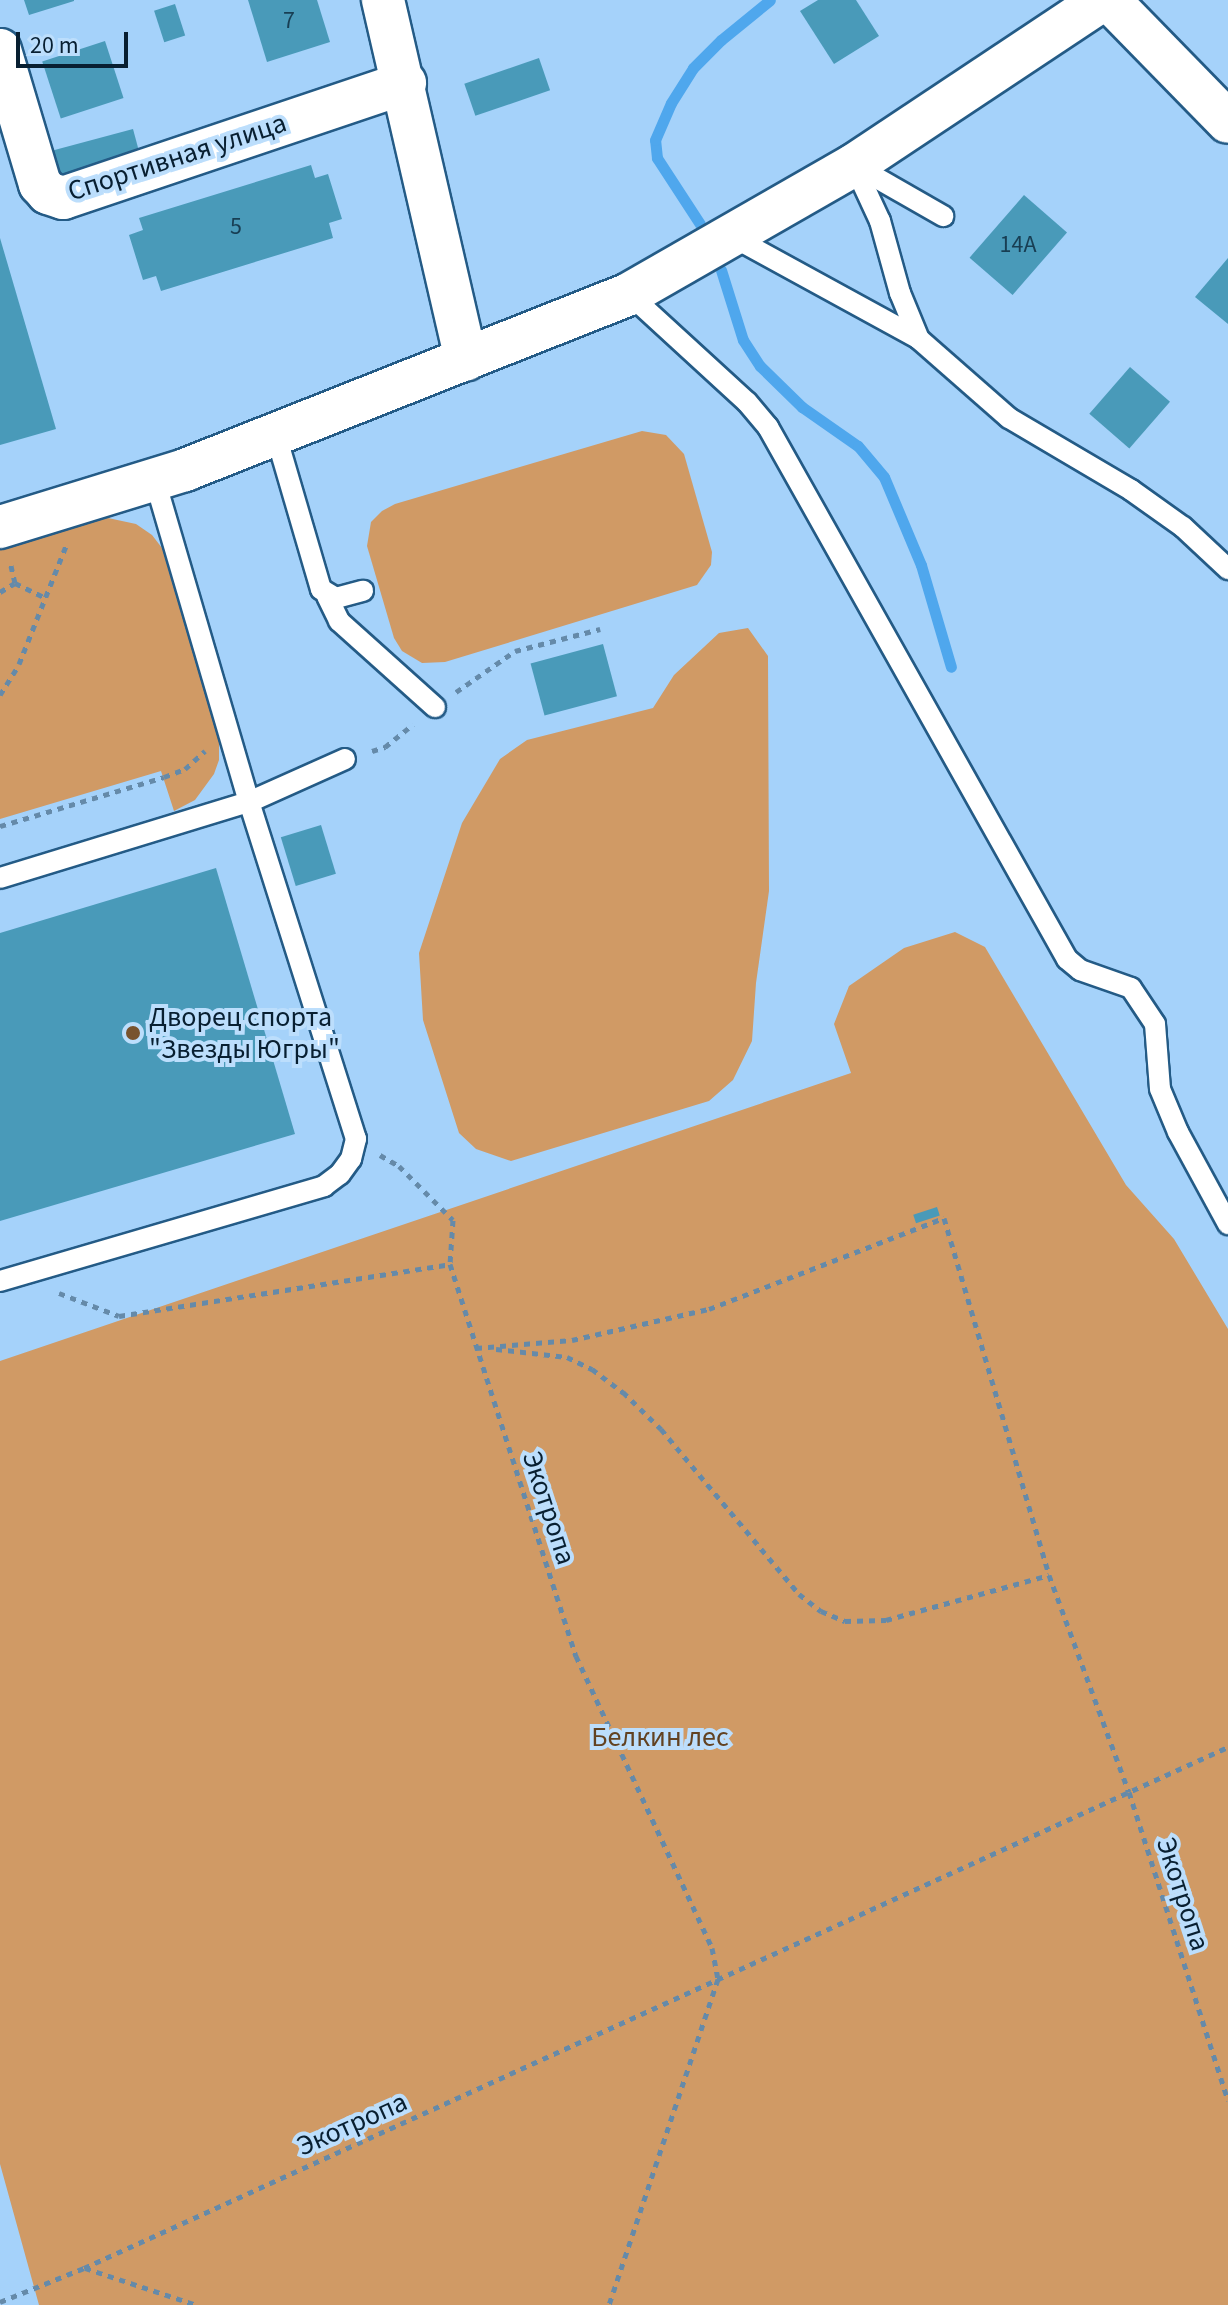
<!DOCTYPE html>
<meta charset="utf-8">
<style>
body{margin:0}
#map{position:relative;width:1228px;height:2305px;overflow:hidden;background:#a5d2fa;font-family:"Source Sans 3",sans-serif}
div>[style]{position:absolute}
.green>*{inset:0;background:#d09a65}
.stream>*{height:11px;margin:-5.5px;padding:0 5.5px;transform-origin:5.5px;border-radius:5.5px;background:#4fa7ed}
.building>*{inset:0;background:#499ab9;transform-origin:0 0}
.path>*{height:5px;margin-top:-2.5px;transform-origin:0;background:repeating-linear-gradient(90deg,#658aa9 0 6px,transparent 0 12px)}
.roads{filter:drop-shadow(2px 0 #245b86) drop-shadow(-2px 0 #245b86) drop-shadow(0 2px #245b86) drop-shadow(0 -2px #245b86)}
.service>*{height:20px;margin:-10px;padding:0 10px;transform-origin:10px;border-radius:10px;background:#fff}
.minor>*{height:42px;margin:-21px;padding:0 21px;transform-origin:21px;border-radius:21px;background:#fff}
.dots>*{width:22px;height:22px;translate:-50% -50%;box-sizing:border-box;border:4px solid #bcdefc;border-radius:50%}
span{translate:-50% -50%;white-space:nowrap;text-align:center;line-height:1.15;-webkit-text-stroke:8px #bcdefc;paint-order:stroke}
.number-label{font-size:24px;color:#183e53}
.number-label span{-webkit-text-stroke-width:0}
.street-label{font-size:28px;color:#081f31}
.poi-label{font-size:28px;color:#081f31}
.left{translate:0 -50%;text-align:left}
.park-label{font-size:28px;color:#624221}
.scale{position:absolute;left:16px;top:32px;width:112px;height:36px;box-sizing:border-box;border:4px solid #081f31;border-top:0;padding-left:10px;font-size:24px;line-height:28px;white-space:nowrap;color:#081f31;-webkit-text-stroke:6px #bcdefc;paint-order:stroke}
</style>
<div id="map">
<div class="green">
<i style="clip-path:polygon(642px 431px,666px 435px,684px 454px,712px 552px,711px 565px,697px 585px,445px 662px,422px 663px,402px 651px,394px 638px,367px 546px,371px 522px,382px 511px,395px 504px)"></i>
<i style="clip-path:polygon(108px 518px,136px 524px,152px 535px,162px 548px,219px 740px,219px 760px,214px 774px,195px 800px,174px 811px,161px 771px,0 819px,0 544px)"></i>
<i style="clip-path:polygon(748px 628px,768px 656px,769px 891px,756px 983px,752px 1041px,733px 1080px,709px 1101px,511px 1161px,476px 1149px,459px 1133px,423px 1020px,419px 953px,462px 823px,500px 759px,527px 740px,653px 708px,674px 675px,719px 633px)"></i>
<i style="clip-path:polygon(955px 932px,985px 947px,1126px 1185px,1174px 1239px,1228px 1329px,1228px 2305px,39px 2305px,0 2164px,0 1361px,851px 1073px,834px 1024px,849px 986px,904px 948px)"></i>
</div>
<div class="stream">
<i style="left:700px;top:224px;width:79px;rotate:-123.1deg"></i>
<i style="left:657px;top:158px;width:18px;rotate:-96deg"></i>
<i style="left:655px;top:140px;width:40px;rotate:-66.6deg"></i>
<i style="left:671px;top:103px;width:41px;rotate:-57.8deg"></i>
<i style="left:693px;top:68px;width:40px;rotate:-45deg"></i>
<i style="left:721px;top:40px;width:63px;rotate:-39.2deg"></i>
<i style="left:721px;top:270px;width:73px;rotate:72.6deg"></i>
<i style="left:743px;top:340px;width:31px;rotate:57deg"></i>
<i style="left:760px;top:366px;width:59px;rotate:44.3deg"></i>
<i style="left:802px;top:407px;width:68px;rotate:34.9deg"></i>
<i style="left:858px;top:446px;width:40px;rotate:50deg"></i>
<i style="left:884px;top:477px;width:95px;rotate:67.2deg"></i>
<i style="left:921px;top:565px;width:106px;rotate:73.6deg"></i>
</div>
<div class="building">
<i style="clip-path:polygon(24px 0,74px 0,74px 1px,29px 15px)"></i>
<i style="clip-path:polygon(248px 0,317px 0,330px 42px,267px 62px)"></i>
<i style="clip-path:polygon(818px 0,856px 0,879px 36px,834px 64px,800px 11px)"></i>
<i style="left:175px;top:4px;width:33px;height:22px;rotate:72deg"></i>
<i style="left:105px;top:41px;width:60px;height:66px;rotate:72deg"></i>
<i style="left:539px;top:58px;width:34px;height:79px;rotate:71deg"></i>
<i style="left:133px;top:129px;width:27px;height:85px;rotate:75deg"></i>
<i style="clip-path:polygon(311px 165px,315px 178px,328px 174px,342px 219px,329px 223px,333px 238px,161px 291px,156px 276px,143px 280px,129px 235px,143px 230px,139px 218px)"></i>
<i style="left:1024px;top:195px;width:57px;height:83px;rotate:41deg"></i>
<i style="clip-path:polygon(0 238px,56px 429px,0 445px)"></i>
<i style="clip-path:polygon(1228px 258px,1228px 324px,1195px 297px)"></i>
<i style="left:1130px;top:367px;width:53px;height:62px;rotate:41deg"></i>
<i style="left:603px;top:644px;width:54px;height:75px;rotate:75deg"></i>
<i style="left:321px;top:825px;width:51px;height:42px;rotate:73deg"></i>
<i style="clip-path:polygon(216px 868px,295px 1134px,0 1221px,0 933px)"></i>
<i style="left:937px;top:1207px;width:9px;height:25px;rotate:72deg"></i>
</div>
<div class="path">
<i style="left:15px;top:583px;width:32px;rotate:26deg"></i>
<i style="left:0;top:592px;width:17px;rotate:-31deg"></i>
<i style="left:15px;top:583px;width:22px;rotate:-103deg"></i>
<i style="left:456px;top:692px;width:72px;rotate:-34.8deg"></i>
<i style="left:515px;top:651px;width:88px;rotate:-14.5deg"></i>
<i style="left:0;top:695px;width:36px;rotate:-58deg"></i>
<i style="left:19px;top:664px;width:127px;rotate:-68.3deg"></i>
<i style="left:372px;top:751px;width:14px;rotate:-17deg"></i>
<i style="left:385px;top:747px;width:36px;rotate:-39deg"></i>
<i style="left:0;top:826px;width:171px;rotate:-16.6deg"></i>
<i style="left:164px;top:777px;width:22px;rotate:-21deg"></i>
<i style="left:185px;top:769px;width:27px;rotate:-42deg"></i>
<i style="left:380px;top:1155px;width:22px;rotate:30deg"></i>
<i style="left:399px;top:1166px;width:76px;rotate:45deg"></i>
<i style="left:453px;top:1220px;width:44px;rotate:93.9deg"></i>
<i style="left:450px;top:1264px;width:412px;rotate:72.2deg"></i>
<i style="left:576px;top:1656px;width:322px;rotate:65deg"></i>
<i style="left:712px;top:1948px;width:32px;rotate:79deg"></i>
<i style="left:718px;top:1979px;width:344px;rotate:108.5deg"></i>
<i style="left:59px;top:1293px;width:64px;rotate:21deg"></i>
<i style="left:119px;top:1316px;width:335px;rotate:-8.9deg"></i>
<i style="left:476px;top:1348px;width:96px;rotate:-4.8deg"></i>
<i style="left:572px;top:1340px;width:140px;rotate:-12.8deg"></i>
<i style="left:709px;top:1309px;width:252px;rotate:-21.2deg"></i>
<i style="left:944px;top:1218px;width:372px;rotate:73.6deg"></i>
<i style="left:1049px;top:1575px;width:231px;rotate:69.8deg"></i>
<i style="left:1129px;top:1792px;width:324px;rotate:72.2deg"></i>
<i style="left:496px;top:1349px;width:71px;rotate:6.4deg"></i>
<i style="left:567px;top:1357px;width:28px;rotate:26deg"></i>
<i style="left:592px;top:1369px;width:39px;rotate:37deg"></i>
<i style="left:623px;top:1392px;width:53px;rotate:44.2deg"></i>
<i style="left:661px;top:1429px;width:215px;rotate:50.1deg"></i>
<i style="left:799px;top:1594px;width:28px;rotate:38deg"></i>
<i style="left:821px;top:1611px;width:26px;rotate:23deg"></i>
<i style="left:845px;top:1621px;width:41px;rotate:-1.4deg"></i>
<i style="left:886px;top:1620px;width:169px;rotate:-15.4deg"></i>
<i style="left:85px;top:2268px;width:118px;rotate:18.3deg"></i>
<i style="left:0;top:2302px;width:91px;rotate:-22deg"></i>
<i style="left:84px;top:2268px;width:1257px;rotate:-24.49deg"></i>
</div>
<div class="roads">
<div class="service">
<i style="left:854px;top:165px;width:62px;rotate:65.1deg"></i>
<i style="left:880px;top:221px;width:75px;rotate:74.5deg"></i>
<i style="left:900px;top:293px;width:50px;rotate:67.6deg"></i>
<i style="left:854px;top:165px;width:103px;rotate:29.8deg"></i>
<i style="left:733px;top:237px;width:212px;rotate:28.7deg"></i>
<i style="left:919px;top:339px;width:120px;rotate:41.3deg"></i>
<i style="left:1009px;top:418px;width:142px;rotate:30.5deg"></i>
<i style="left:1131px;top:490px;width:64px;rotate:35.4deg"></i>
<i style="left:1183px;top:527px;width:62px;rotate:43deg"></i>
<i style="left:629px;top:294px;width:160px;rotate:42.5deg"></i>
<i style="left:747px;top:402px;width:33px;rotate:50deg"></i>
<i style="left:768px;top:427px;width:610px;rotate:60.66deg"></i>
<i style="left:1067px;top:959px;width:17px;rotate:40deg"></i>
<i style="left:1080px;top:970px;width:54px;rotate:19.4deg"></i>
<i style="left:1131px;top:988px;width:43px;rotate:56.3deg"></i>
<i style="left:1155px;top:1024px;width:65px;rotate:85.6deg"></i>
<i style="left:1160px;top:1089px;width:47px;rotate:67.3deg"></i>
<i style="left:1178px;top:1132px;width:105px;rotate:61.5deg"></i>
<i style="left:275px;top:432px;width:164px;rotate:73.7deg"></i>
<i style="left:321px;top:589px;width:17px;rotate:31deg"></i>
<i style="left:336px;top:598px;width:28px;rotate:-15deg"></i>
<i style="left:327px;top:596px;width:28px;rotate:64deg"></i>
<i style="left:339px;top:621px;width:129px;rotate:41.9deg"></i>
<i style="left:0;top:878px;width:260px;rotate:-17deg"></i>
<i style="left:249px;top:802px;width:334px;rotate:-106.3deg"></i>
<i style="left:0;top:1281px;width:338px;rotate:-16.3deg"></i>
<i style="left:324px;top:1186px;width:20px;rotate:-37deg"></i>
<i style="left:340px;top:1174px;width:19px;rotate:-54deg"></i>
<i style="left:351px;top:1159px;width:21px;rotate:-76deg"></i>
<i style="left:356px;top:1139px;width:354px;rotate:-107.6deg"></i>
<i style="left:249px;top:802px;width:105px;rotate:-24.1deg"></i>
</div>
<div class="minor">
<i style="left:383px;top:0;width:369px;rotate:77deg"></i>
<i style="left:1109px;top:0;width:170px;rotate:45.7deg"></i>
<i style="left:0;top:50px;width:140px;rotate:73.4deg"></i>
<i style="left:40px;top:184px;width:12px;rotate:48deg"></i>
<i style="left:48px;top:193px;width:16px;rotate:18deg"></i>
<i style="left:63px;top:198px;width:361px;rotate:-18.6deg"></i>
<i style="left:0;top:527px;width:194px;rotate:-17.1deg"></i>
<i style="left:185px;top:470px;width:478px;rotate:-21.6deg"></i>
<i style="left:629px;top:294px;width:259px;rotate:-29.8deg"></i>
<i style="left:854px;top:165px;width:298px;rotate:-33.6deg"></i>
</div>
</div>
<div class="dots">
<i style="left:133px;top:1033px;background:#78532e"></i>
</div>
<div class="number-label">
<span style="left:289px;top:21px">7</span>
<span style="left:236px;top:227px">5</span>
<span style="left:1018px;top:245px">14А</span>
</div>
<div class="street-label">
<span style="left:177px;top:157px;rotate:-18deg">Спортивная улица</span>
<span style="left:549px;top:1508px;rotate:72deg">Экотропа</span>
<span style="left:1183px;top:1894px;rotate:72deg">Экотропа</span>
<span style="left:352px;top:2124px;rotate:-24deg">Экотропа</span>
</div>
<div class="poi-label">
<span class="left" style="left:149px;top:1033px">Дворец спорта<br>"Звезды Югры"</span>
</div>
<div class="park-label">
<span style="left:660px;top:1737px">Белкин лес</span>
</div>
<div class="scale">20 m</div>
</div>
